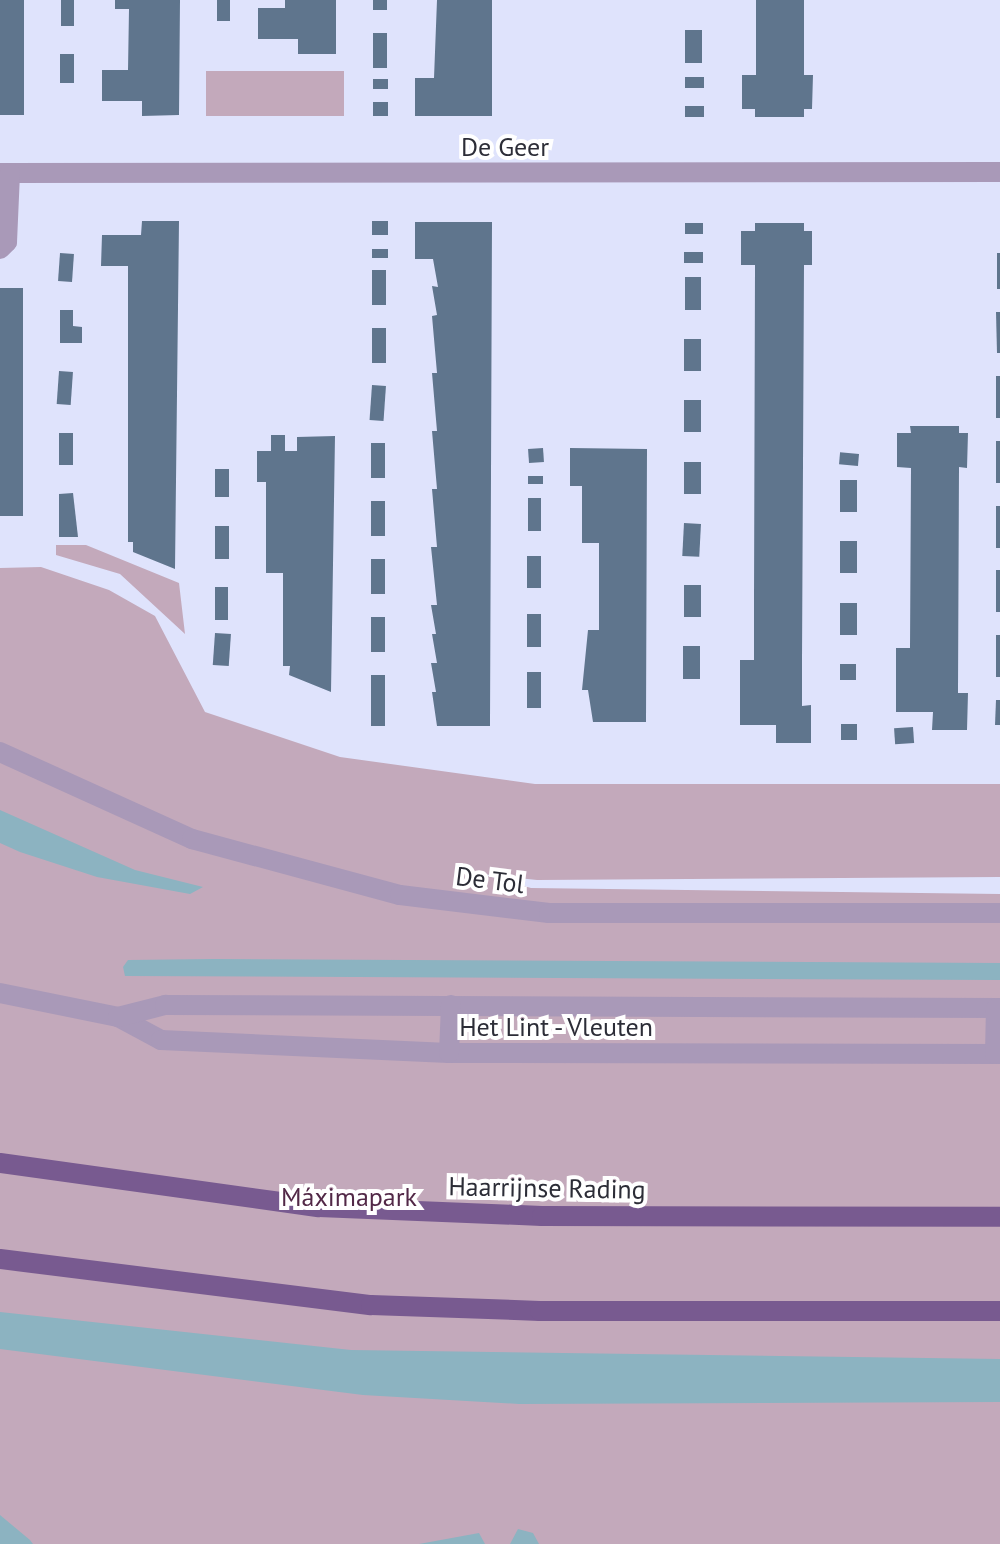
<!DOCTYPE html>
<meta charset="utf-8">
<style>
body{margin:0}
#map{position:relative;width:1000px;height:1544px;overflow:hidden;background:#dfe3fc;font-family:"PT Sans",sans-serif}
div>[style]{position:absolute}
.green>*{inset:0;background:#c3a9bb;transform-origin:0 0}
.water>*{inset:0;background:#8cb3c1}
.building>*{inset:0;background:#5f758d;transform-origin:0 0}
.minor>*{height:20px;margin:-10px;padding:0 10px;transform-origin:10px;border-radius:10px;background:#a999b8}
.major>*{height:20px;margin:-10px;padding:0 10px;transform-origin:10px;border-radius:10px;background:#785a90}
span{translate:-50% -50%;white-space:nowrap;text-align:center;line-height:1.15;-webkit-text-stroke:8px #fff;paint-order:stroke}
.street-label{font-size:26px;color:#2c2d37}
.park-label{font-size:26px;color:#522847}
</style>
<div id="map">
<div class="green">
<i style="left:206px;top:71px;width:138px;height:45px"></i>
<i style="clip-path:polygon(56px 545px,86px 545px,179px 583px,185px 634px,120px 574px,56px 555px)"></i>
<i style="clip-path:polygon(41px 567px,109px 590px,155px 616px,205px 712px,340px 757px,535px 784px,1000px 784px,1000px 877px,537px 880px,481px 874px,531px 888px,1000px 894px,1000px 1544px,0 1544px,0 568px)"></i>
</div>
<div class="water">
<i style="clip-path:polygon(0 810px,135px 870px,203px 887px,190px 894px,97px 877px,20px 852px,0 843px)"></i>
<i style="clip-path:polygon(214px 959px,1000px 963px,1000px 980px,125px 976px,123px 967px,128px 960px)"></i>
<i style="clip-path:polygon(0 1312px,351px 1350px,1000px 1359px,1000px 1402px,519px 1404px,363px 1395px,0 1349px)"></i>
<i style="clip-path:polygon(0 1515px,30px 1540px,33px 1544px,0 1544px)"></i>
<i style="clip-path:polygon(518px 1529px,533px 1533px,539px 1544px,510px 1544px)"></i>
<i style="clip-path:polygon(479px 1533px,485px 1544px,419px 1544px)"></i>
</div>
<div class="building">
<i style="left:0;top:0;width:24px;height:115px"></i>
<i style="left:61px;top:0;width:13px;height:26px"></i>
<i style="clip-path:polygon(115px 0,180px 0,179px 115px,142px 116px,142px 101px,102px 101px,102px 70px,128px 70px,129px 9px,115px 9px)"></i>
<i style="left:217px;top:0;width:13px;height:21px"></i>
<i style="clip-path:polygon(285px 0,336px 0,336px 54px,298px 54px,298px 39px,258px 39px,258px 8px,285px 8px)"></i>
<i style="left:373px;top:0;width:14px;height:10px"></i>
<i style="clip-path:polygon(437px 0,492px 0,492px 116px,415px 116px,415px 78px,434px 78px)"></i>
<i style="clip-path:polygon(756px 0,804px 0,804px 75px,813px 75px,812px 109px,804px 109px,804px 117px,755px 117px,755px 109px,742px 109px,742px 75px,756px 75px)"></i>
<i style="left:685px;top:30px;width:17px;height:33px"></i>
<i style="left:373px;top:33px;width:14px;height:35px"></i>
<i style="left:74px;top:54px;width:29px;height:14px;rotate:90deg"></i>
<i style="left:685px;top:77px;width:19px;height:11px"></i>
<i style="left:373px;top:79px;width:15px;height:10px"></i>
<i style="left:373px;top:102px;width:15px;height:14px"></i>
<i style="left:685px;top:106px;width:19px;height:11px"></i>
<i style="clip-path:polygon(142px 221px,179px 221px,175px 569px,133px 552px,133px 542px,128px 542px,128px 266px,101px 266px,102px 235px,141px 235px)"></i>
<i style="left:388px;top:221px;width:14px;height:16px;rotate:90deg"></i>
<i style="clip-path:polygon(415px 222px,492px 222px,490px 726px,437px 726px,432px 692px,436px 692px,431px 663px,437px 663px,432px 634px,436px 634px,431px 605px,437px 605px,431px 547px,437px 547px,432px 489px,437px 489px,432px 431px,437px 431px,432px 373px,437px 373px,432px 316px,437px 315px,432px 286px,438px 287px,433px 259px,415px 259px)"></i>
<i style="left:685px;top:223px;width:18px;height:11px"></i>
<i style="clip-path:polygon(755px 223px,804px 223px,804px 231px,812px 231px,812px 265px,804px 265px,802px 662px,802px 706px,811px 705px,811px 743px,776px 743px,776px 725px,740px 725px,740px 660px,754px 660px,754px 601px,755px 265px,741px 265px,741px 231px,755px 231px)"></i>
<i style="left:372px;top:249px;width:16px;height:9px"></i>
<i style="left:684px;top:252px;width:19px;height:11px"></i>
<i style="left:60px;top:253px;width:14px;height:28px;rotate:4deg"></i>
<i style="left:997px;top:253px;width:3px;height:36px"></i>
<i style="left:372px;top:270px;width:14px;height:35px"></i>
<i style="left:685px;top:277px;width:16px;height:33px"></i>
<i style="left:0;top:288px;width:23px;height:228px"></i>
<i style="clip-path:polygon(60px 310px,73px 310px,73px 326px,82px 327px,82px 343px,60px 343px)"></i>
<i style="clip-path:polygon(996px 312px,1000px 312px,1000px 353px,997px 353px)"></i>
<i style="left:372px;top:328px;width:14px;height:35px"></i>
<i style="left:684px;top:339px;width:17px;height:32px"></i>
<i style="left:59px;top:371px;width:14px;height:33px;rotate:4deg"></i>
<i style="left:996px;top:376px;width:4px;height:42px"></i>
<i style="left:372px;top:385px;width:14px;height:35px;rotate:4deg"></i>
<i style="left:684px;top:400px;width:17px;height:32px"></i>
<i style="clip-path:polygon(910px 426px,959px 426px,959px 433px,968px 433px,967px 468px,959px 467px,958px 693px,968px 693px,967px 730px,932px 730px,933px 712px,896px 712px,896px 648px,910px 648px,911px 468px,897px 467px,897px 433px,911px 433px)"></i>
<i style="left:59px;top:433px;width:14px;height:32px"></i>
<i style="clip-path:polygon(271px 435px,285px 435px,285px 451px,297px 451px,297px 437px,335px 436px,331px 692px,289px 675px,290px 666px,283px 666px,283px 573px,266px 573px,266px 482px,257px 482px,257px 451px,271px 451px)"></i>
<i style="left:996px;top:441px;width:4px;height:42px"></i>
<i style="left:371px;top:443px;width:14px;height:35px"></i>
<i style="left:543px;top:448px;width:14px;height:15px;rotate:86deg"></i>
<i style="clip-path:polygon(570px 448px,647px 449px,646px 722px,593px 722px,588px 690px,582px 690px,588px 630px,599px 630px,599px 543px,582px 543px,582px 486px,570px 486px)"></i>
<i style="left:859px;top:454px;width:12px;height:19px;rotate:95deg"></i>
<i style="left:684px;top:462px;width:17px;height:32px"></i>
<i style="left:215px;top:469px;width:14px;height:28px"></i>
<i style="left:528px;top:476px;width:15px;height:8px"></i>
<i style="left:840px;top:480px;width:17px;height:32px"></i>
<i style="clip-path:polygon(73px 493px,78px 537px,59px 537px,59px 494px)"></i>
<i style="left:528px;top:498px;width:13px;height:33px"></i>
<i style="left:371px;top:501px;width:14px;height:35px"></i>
<i style="left:996px;top:506px;width:4px;height:42px"></i>
<i style="left:684px;top:523px;width:17px;height:33px;rotate:3deg"></i>
<i style="left:215px;top:526px;width:14px;height:33px"></i>
<i style="left:840px;top:541px;width:17px;height:32px"></i>
<i style="left:527px;top:556px;width:14px;height:32px"></i>
<i style="left:371px;top:559px;width:14px;height:35px"></i>
<i style="left:996px;top:570px;width:4px;height:42px"></i>
<i style="left:684px;top:585px;width:17px;height:32px"></i>
<i style="left:215px;top:587px;width:13px;height:33px"></i>
<i style="left:840px;top:603px;width:17px;height:32px"></i>
<i style="left:527px;top:614px;width:14px;height:33px"></i>
<i style="left:371px;top:617px;width:14px;height:35px"></i>
<i style="left:215px;top:633px;width:16px;height:32px;rotate:4deg"></i>
<i style="left:996px;top:635px;width:4px;height:42px"></i>
<i style="left:683px;top:646px;width:17px;height:33px"></i>
<i style="left:840px;top:664px;width:16px;height:16px"></i>
<i style="left:527px;top:672px;width:14px;height:36px"></i>
<i style="left:371px;top:675px;width:14px;height:51px"></i>
<i style="clip-path:polygon(996px 700px,1000px 700px,1000px 725px,995px 725px)"></i>
<i style="left:841px;top:724px;width:16px;height:16px"></i>
<i style="left:913px;top:727px;width:16px;height:19px;rotate:86deg"></i>
</div>
<div class="minor">
<i style="left:0;top:173px;width:1000px;rotate:-0.06deg"></i>
<i style="left:0;top:249px;width:10px;rotate:-45deg"></i>
<i style="left:7px;top:242px;width:69px;rotate:-87.5deg"></i>
<i style="left:0;top:752px;width:211px;rotate:24.4deg"></i>
<i style="left:192px;top:839px;width:215px;rotate:15.1deg"></i>
<i style="left:400px;top:895px;width:150px;rotate:6.9deg"></i>
<i style="left:549px;top:913px;width:451px"></i>
<i style="left:0;top:993px;width:120px;rotate:11.5deg"></i>
<i style="left:118px;top:1017px;width:49px;rotate:28.1deg"></i>
<i style="left:161px;top:1040px;width:288px;rotate:2.6deg"></i>
<i style="left:449px;top:1053px;width:551px;rotate:0.1deg"></i>
<i style="left:118px;top:1017px;width:49px;rotate:-14.3deg"></i>
<i style="left:165px;top:1005px;width:835px;rotate:0.21deg"></i>
<i style="left:449px;top:1053px;width:48px;rotate:-87.6deg"></i>
<i style="left:995px;top:1054px;width:46px;rotate:-88.8deg"></i>
</div>
<div class="major">
<i style="left:0;top:1163px;width:322px;rotate:7.9deg"></i>
<i style="left:319px;top:1207px;width:223px;rotate:2.3deg"></i>
<i style="left:542px;top:1216px;width:458px;rotate:0.1deg"></i>
<i style="left:0;top:1259px;width:374px;rotate:7.1deg"></i>
<i style="left:371px;top:1305px;width:169px;rotate:2deg"></i>
<i style="left:540px;top:1311px;width:460px"></i>
</div>
<div class="street-label">
<span style="left:505px;top:147px">De Geer</span>
<span style="left:490px;top:880px;rotate:7deg">De Tol</span>
<span style="left:556px;top:1027px">Het Lint - Vleuten</span>
<span style="left:547px;top:1188px;rotate:1deg">Haarrijnse Rading</span>
</div>
<div class="park-label">
<span style="left:349px;top:1197px">Máximapark</span>
</div>
</div>
